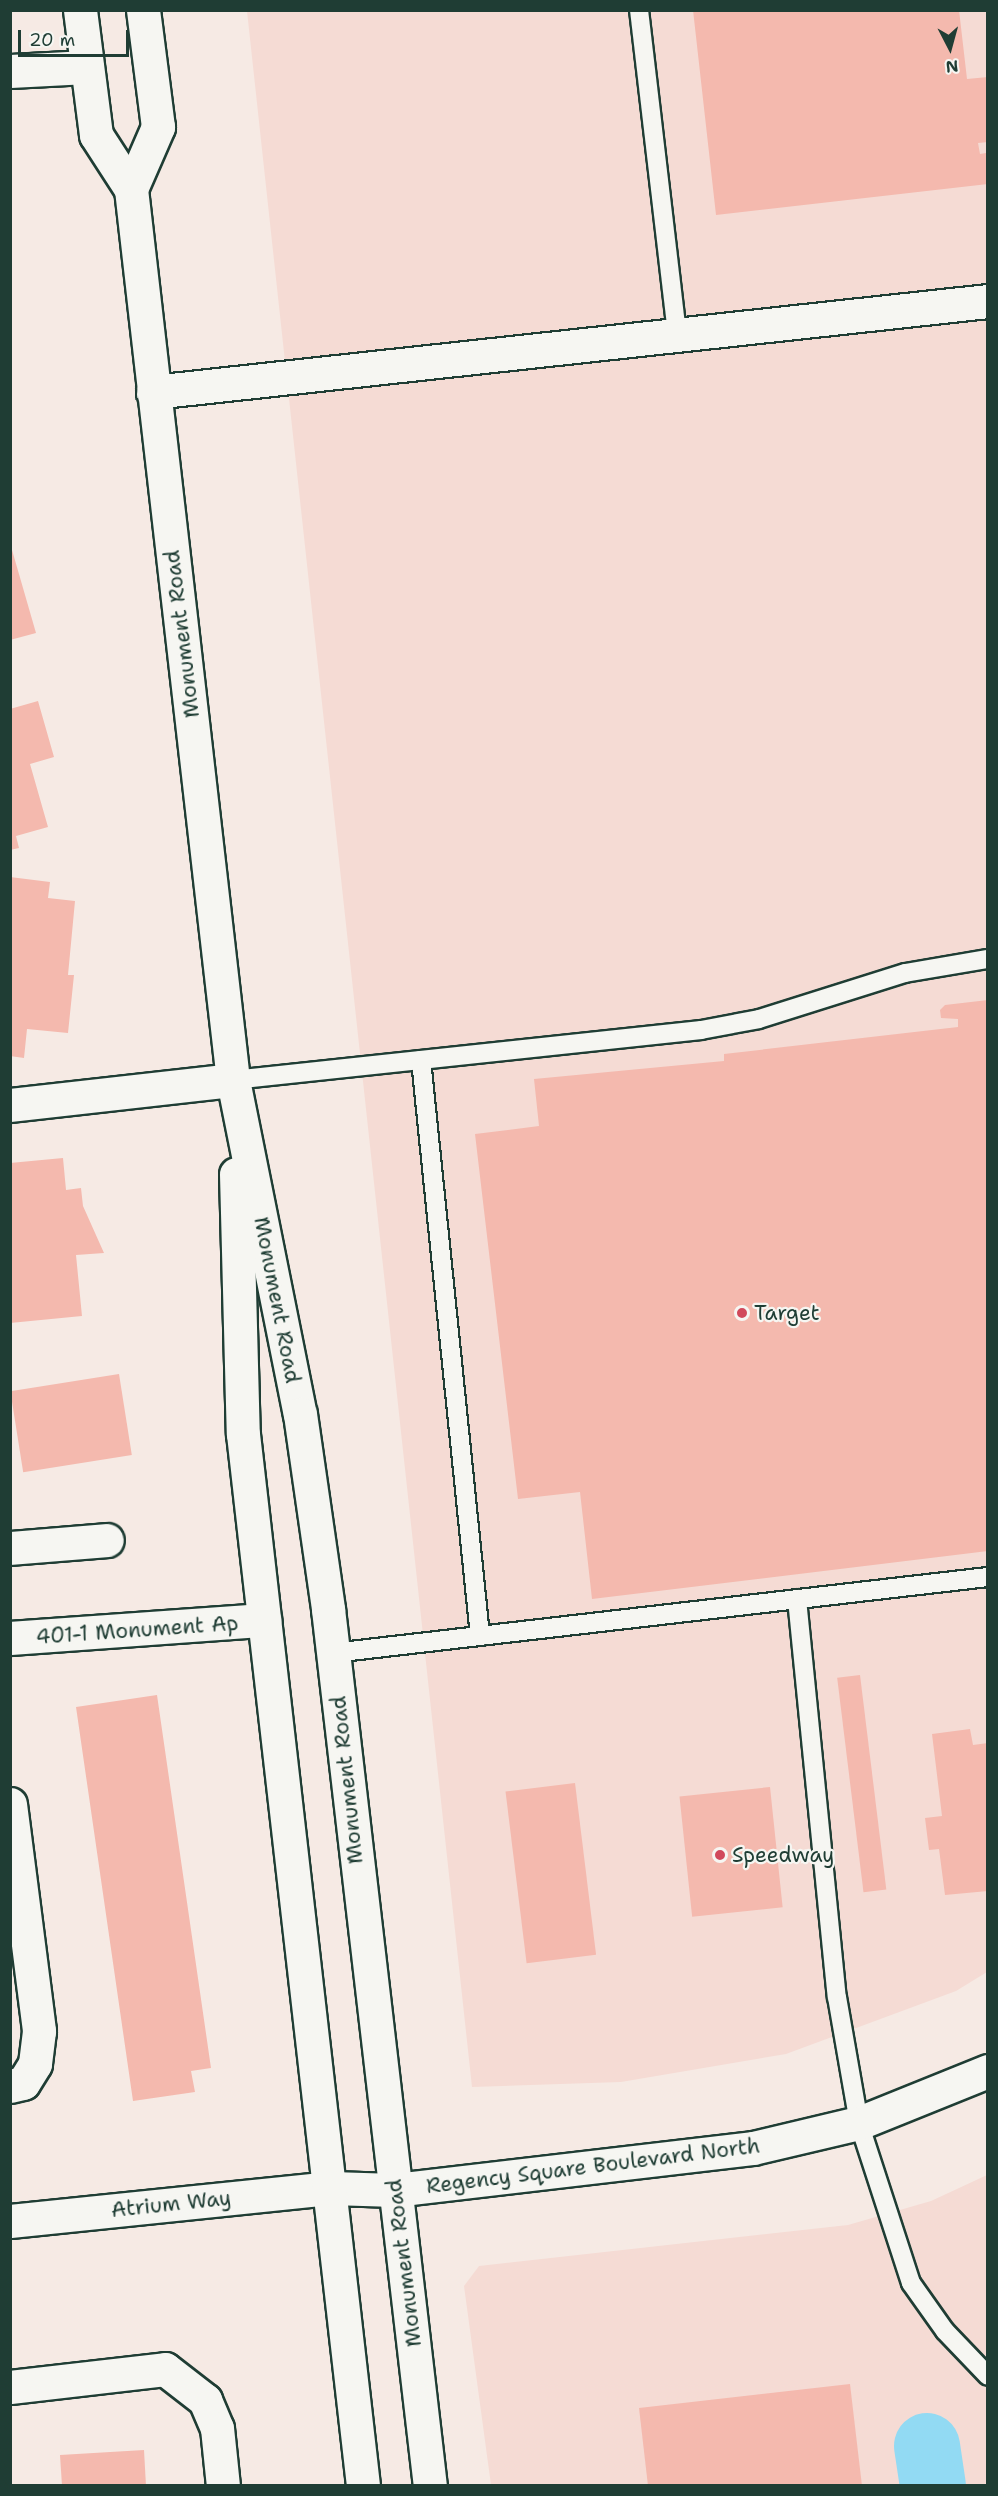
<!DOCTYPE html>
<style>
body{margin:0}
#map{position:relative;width:998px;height:2496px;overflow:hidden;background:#f6eae4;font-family:"Shantell Sans",sans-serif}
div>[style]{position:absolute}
.built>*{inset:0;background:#f5dbd4}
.river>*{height:66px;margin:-33px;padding:0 33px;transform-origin:33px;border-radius:33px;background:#92daf3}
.building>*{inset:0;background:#f4b9ae;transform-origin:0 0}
.roads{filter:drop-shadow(2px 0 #1f3d34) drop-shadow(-2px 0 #1f3d34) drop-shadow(0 2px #1f3d34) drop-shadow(0 -2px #1f3d34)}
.service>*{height:18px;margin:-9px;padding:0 9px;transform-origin:9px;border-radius:9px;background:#f6f6f2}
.minor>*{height:33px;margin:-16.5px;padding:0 16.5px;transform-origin:16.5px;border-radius:16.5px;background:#f6f6f2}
.tertiary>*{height:33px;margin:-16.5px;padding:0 16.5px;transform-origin:16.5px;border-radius:16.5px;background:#f6f6f2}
.secondary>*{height:33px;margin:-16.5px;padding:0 16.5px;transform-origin:16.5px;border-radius:16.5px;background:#f6f6f2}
.dots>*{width:16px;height:16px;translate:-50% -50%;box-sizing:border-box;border:3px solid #f6f6f2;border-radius:50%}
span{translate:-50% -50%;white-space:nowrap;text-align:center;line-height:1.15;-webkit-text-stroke:4.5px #f6f6f2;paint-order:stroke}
.street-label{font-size:21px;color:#1f3d34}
.poi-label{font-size:21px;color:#1f3d34}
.left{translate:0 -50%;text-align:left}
.frame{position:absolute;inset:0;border:12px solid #1f3d34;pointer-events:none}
.north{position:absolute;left:920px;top:18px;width:60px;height:60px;-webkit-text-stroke:4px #f6f6f2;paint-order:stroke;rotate:174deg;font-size:16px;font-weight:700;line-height:24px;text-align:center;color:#1f3d34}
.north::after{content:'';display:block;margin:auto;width:21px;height:27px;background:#1f3d34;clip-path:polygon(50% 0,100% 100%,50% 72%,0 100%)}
.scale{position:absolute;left:18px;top:30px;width:111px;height:27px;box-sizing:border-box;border:3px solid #1f3d34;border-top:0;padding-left:8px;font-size:18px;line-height:21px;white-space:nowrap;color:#1f3d34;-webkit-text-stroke:4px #f6f6f2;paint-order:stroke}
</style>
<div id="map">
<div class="built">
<i style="clip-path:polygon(247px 11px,987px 11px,987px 1972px,956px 1991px,786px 2054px,621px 2082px,472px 2087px)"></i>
<i style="clip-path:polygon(987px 2175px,987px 2485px,491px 2485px,464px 2286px,479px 2266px,848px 2225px,931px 2201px)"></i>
</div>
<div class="river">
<i style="left:927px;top:2446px;width:40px;rotate:81.5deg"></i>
</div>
<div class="building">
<i style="clip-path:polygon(693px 10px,959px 10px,967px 79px,988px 77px,988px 142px,978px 143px,980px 154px,986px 153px,988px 184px,716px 215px)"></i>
<i style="clip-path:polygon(10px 543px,36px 633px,10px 640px)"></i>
<i style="clip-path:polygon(38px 701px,54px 757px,30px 764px,48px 827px,16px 836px,19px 848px,10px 850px,10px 709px)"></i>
<i style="clip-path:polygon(10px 877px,50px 882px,48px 898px,75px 901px,68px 975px,74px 975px,68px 1033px,27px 1029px,24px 1058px,10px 1056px)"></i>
<i style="clip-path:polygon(988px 1000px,988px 1551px,592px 1599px,580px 1492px,518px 1499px,475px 1134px,539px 1126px,534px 1079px,724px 1061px,724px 1054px,958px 1027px,958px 1019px,941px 1018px,940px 1010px,945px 1005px)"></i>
<i style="clip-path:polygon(63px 1158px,66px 1190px,81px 1188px,83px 1206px,104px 1253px,76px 1255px,82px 1316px,10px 1323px,10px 1163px)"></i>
<i style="left:119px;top:1374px;width:82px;height:110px;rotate:81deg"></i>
<i style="left:860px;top:1675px;width:216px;height:23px;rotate:83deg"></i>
<i style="clip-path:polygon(157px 1695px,211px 2068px,191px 2071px,195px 2092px,133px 2101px,76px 1707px)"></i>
<i style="clip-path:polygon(970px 1729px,973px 1745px,988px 1743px,988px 1891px,945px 1895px,939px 1849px,929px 1850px,925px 1818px,942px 1816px,932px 1734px)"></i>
<i style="left:575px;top:1783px;width:173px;height:70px;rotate:83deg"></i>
<i style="left:770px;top:1787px;width:121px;height:91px;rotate:84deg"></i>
<i style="clip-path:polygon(850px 2384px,862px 2486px,648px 2486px,639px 2408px)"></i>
<i style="clip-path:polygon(144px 2450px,146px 2486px,62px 2486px,60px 2455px)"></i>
</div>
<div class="roads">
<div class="service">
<i style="left:639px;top:10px;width:327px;rotate:83.3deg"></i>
<i style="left:421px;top:1060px;width:579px;rotate:84.15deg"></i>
<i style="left:233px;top:1080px;width:471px;rotate:-6.1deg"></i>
<i style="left:701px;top:1030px;width:59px;rotate:-10.7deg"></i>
<i style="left:759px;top:1019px;width:153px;rotate:-17.5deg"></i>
<i style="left:905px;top:973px;width:84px;rotate:-9.6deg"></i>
<i style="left:797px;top:1599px;width:400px;rotate:84.3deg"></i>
<i style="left:837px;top:1997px;width:128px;rotate:80.1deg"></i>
<i style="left:859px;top:2123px;width:168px;rotate:72deg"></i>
<i style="left:911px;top:2283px;width:59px;rotate:54.7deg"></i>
<i style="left:945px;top:2331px;width:62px;rotate:46.3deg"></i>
<i style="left:333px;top:1653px;width:659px;rotate:-6.62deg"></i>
</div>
<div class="minor">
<i style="left:10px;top:71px;width:77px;rotate:-3deg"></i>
<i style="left:153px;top:392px;width:840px;rotate:-6.22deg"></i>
<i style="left:10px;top:1105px;width:224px;rotate:-6.4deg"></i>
<i style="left:10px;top:1548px;width:97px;rotate:-4.7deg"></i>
<i style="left:10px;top:1638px;width:255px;rotate:-4.1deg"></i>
<i style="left:10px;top:1804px;width:229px;rotate:82.7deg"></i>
<i style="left:39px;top:2031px;width:33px;rotate:97deg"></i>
<i style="left:35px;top:2064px;width:22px;rotate:122deg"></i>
<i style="left:23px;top:2083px;width:13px;rotate:167deg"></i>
<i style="left:10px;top:2221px;width:323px;rotate:-5.9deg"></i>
<i style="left:10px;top:2387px;width:156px;rotate:-6.6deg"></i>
<i style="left:165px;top:2369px;width:51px;rotate:37.8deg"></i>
<i style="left:205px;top:2400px;width:30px;rotate:67deg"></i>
<i style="left:217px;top:2428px;width:58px;rotate:84.1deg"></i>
</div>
<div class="tertiary">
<i style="left:331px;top:2188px;width:64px;rotate:1.8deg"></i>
<i style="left:395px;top:2190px;width:360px;rotate:-6.7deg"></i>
<i style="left:753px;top:2148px;width:109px;rotate:-13.3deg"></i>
<i style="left:859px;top:2123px;width:139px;rotate:-22deg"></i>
</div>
<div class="secondary">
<i style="left:80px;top:10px;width:126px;rotate:82.7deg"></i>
<i style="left:96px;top:135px;width:64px;rotate:57.1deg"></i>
<i style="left:131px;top:189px;width:897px;rotate:83.47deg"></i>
<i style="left:233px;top:1080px;width:341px;rotate:78.7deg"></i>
<i style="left:300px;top:1414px;width:197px;rotate:81.8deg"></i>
<i style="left:328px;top:1609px;width:883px;rotate:83.37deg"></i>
<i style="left:131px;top:189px;width:68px;rotate:-66.5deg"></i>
<i style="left:158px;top:127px;width:118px;rotate:-97.3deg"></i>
<i style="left:236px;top:1174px;width:260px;rotate:88.5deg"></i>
<i style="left:243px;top:1434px;width:1059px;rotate:83.49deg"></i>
</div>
</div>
<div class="dots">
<i style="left:742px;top:1313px;background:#d1495b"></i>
<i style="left:720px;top:1855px;background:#d1495b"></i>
</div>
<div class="street-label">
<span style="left:182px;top:634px;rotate:-97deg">Monument Road</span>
<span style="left:277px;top:1300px;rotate:79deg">Monument Road</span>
<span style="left:137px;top:1630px;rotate:-4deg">401-1 Monument Ap</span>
<span style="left:347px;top:1780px;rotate:-96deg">Monument Road</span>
<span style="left:593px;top:2166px;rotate:-7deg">Regency Square Boulevard North</span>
<span style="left:171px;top:2204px;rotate:-6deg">Atrium Way</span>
<span style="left:404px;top:2263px;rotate:-97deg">Monument Road</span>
</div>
<div class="poi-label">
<span class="left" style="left:754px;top:1313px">Target</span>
<span class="left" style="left:732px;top:1855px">Speedway</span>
</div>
<div class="frame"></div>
<div class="north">N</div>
<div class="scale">20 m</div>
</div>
